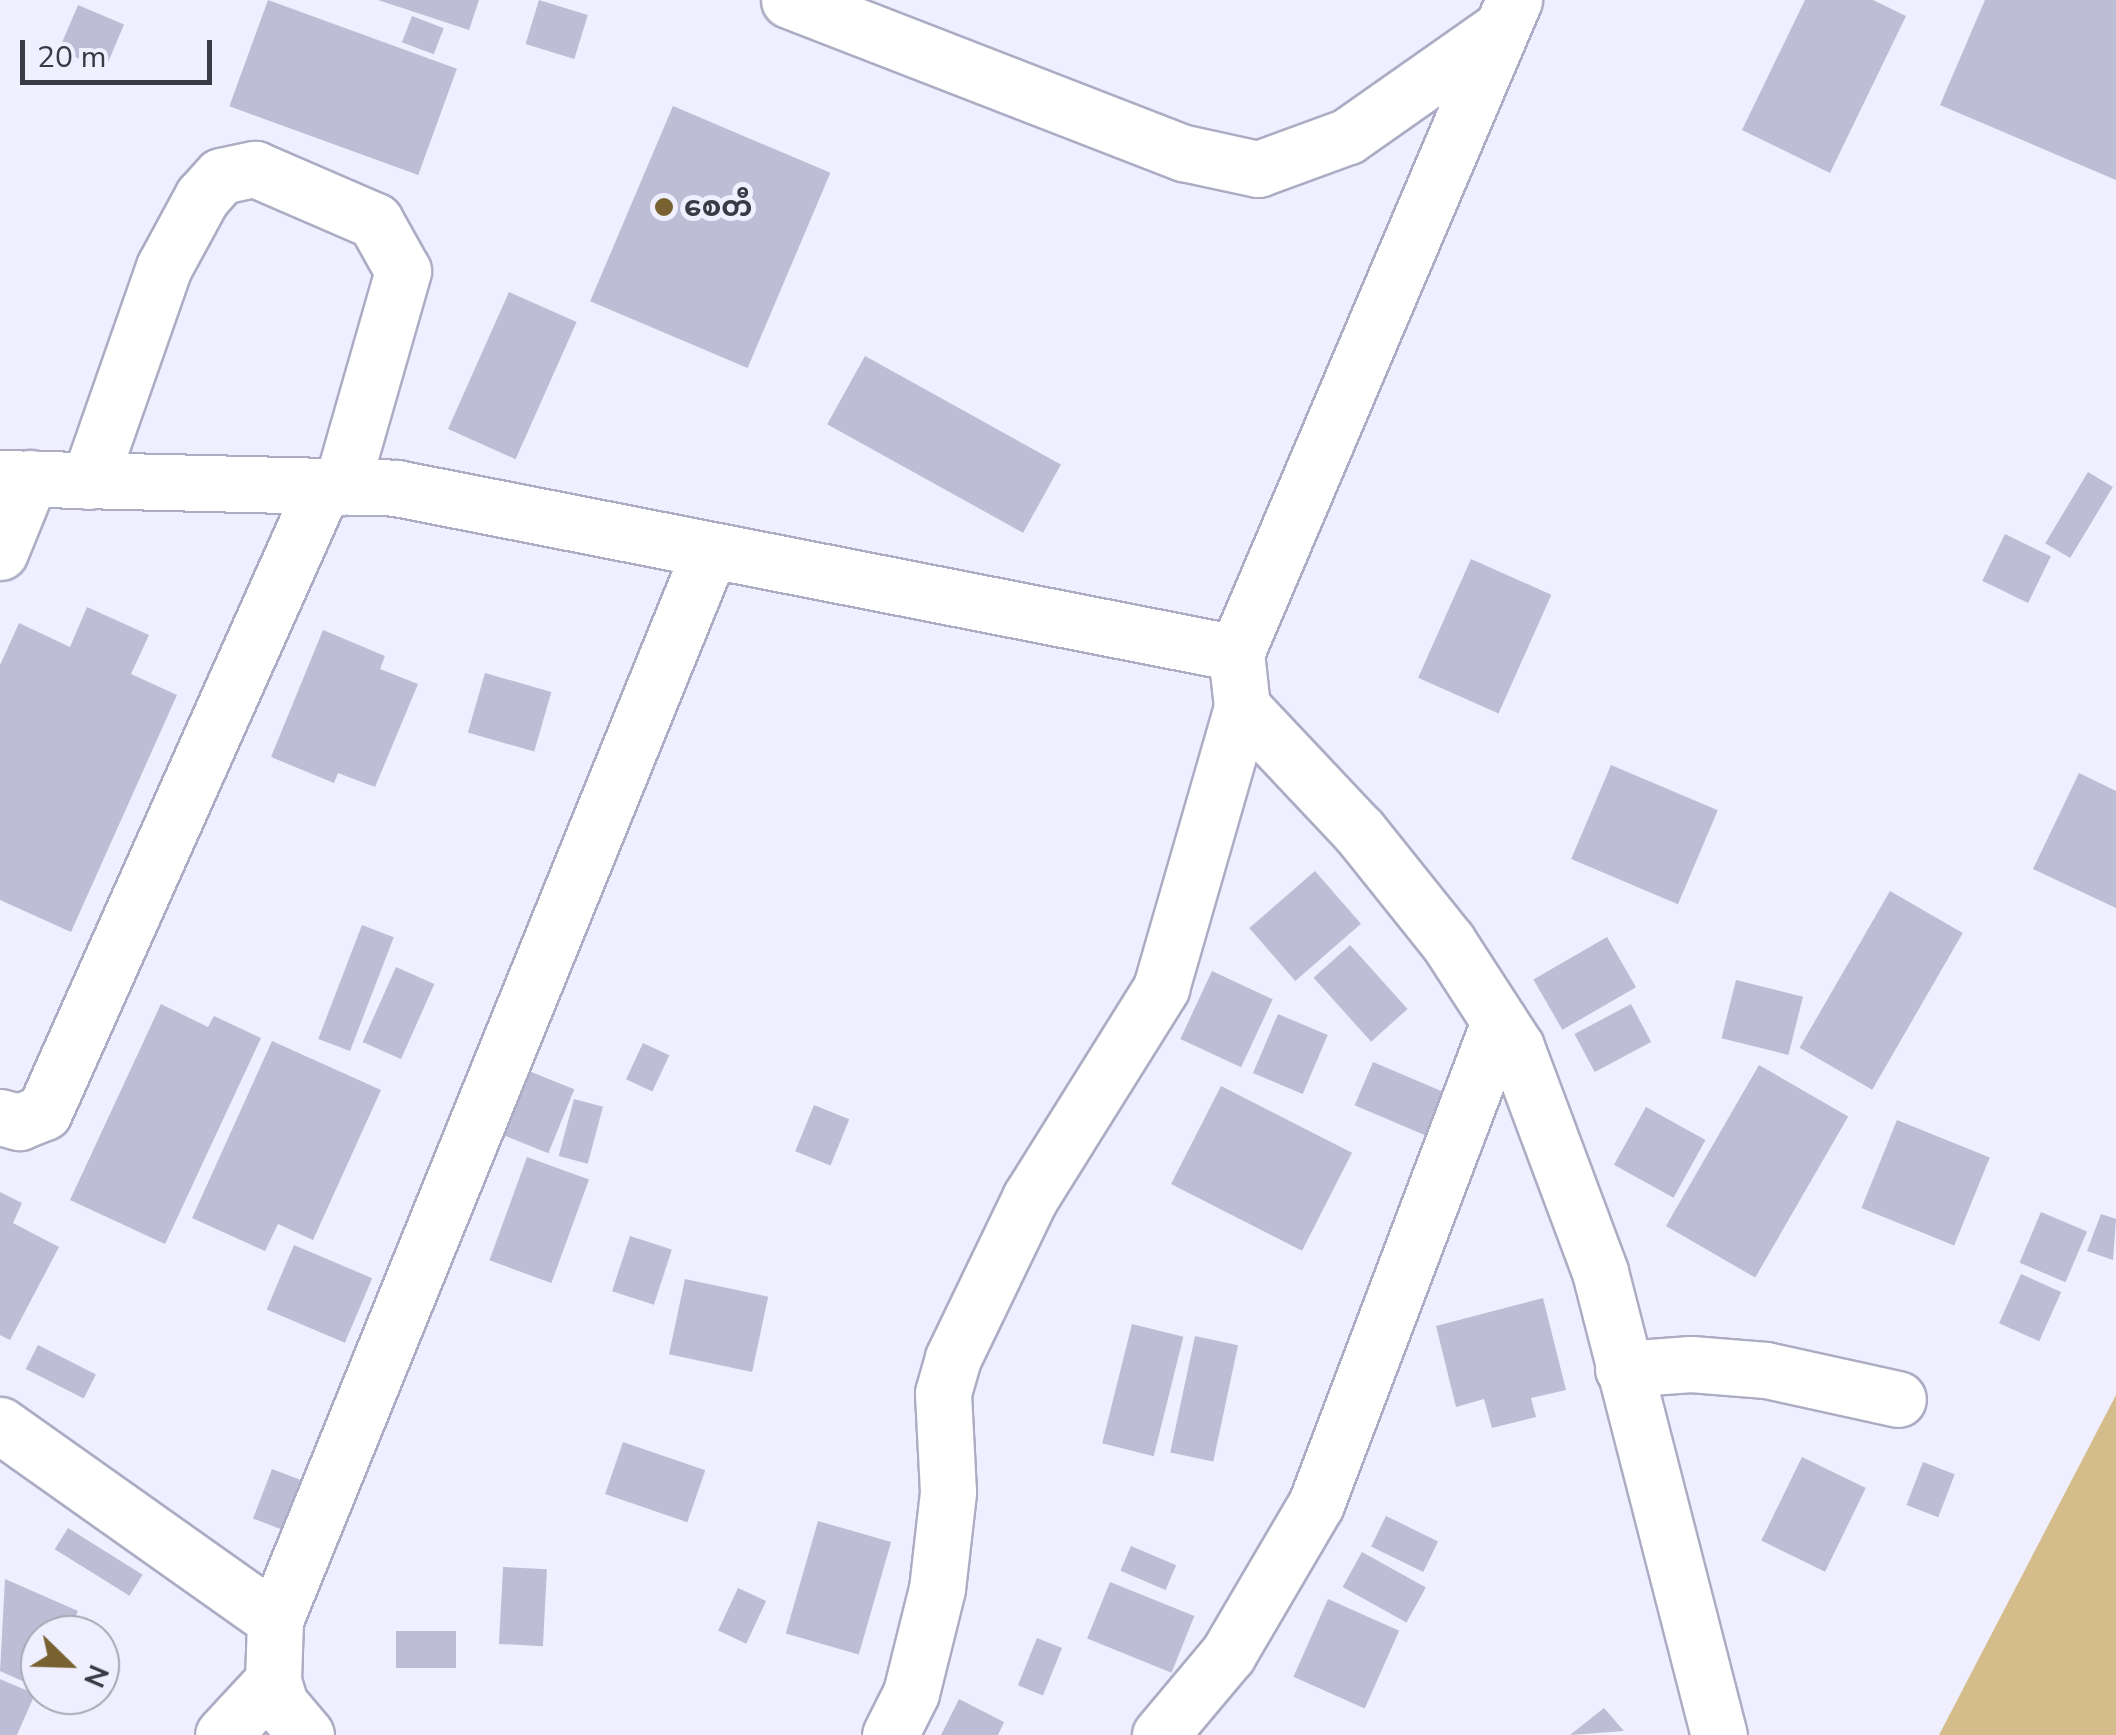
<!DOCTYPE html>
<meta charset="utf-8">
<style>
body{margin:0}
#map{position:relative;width:2116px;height:1735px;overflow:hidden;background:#efefff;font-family:"Nunito Sans","Noto Sans Myanmar",sans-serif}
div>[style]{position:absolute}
.green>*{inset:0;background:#d5bc8b}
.building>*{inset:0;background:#bdbdd6;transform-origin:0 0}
.roads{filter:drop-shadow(2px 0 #acacc4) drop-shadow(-2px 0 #acacc4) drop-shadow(0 2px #acacc4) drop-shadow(0 -2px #acacc4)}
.street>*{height:55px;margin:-27.5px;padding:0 27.5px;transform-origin:27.5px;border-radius:27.5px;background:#fff}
.dots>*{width:28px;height:28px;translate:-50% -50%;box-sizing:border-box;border:5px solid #efefff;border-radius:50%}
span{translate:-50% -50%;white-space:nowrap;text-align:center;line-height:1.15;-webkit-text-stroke:10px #efefff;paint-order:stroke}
.poi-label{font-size:28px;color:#3a3a44;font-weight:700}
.left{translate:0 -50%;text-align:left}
.north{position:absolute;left:20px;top:1615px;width:100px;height:100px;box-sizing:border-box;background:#efefff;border:2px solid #a7a7b4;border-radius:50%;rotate:113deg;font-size:28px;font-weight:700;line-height:40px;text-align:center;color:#3a3a44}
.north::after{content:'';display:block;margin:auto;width:35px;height:45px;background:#796232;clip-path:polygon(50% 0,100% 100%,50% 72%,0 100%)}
.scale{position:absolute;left:20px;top:40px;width:192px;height:45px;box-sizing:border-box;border:5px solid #3a3a44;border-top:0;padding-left:12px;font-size:30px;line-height:35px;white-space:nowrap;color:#3a3a44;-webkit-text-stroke:8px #efefff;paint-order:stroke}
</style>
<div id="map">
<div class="green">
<i style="clip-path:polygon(2116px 1395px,2116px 1735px,1939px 1735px)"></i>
</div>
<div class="building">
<i style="left:268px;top:0;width:201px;height:113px;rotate:20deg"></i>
<i style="clip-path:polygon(378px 0,479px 0,469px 30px)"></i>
<i style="left:539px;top:0;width:51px;height:46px;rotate:17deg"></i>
<i style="clip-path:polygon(1805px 0,1873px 0,1906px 16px,1830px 173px,1742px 130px)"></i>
<i style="clip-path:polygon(1985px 0,2116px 0,2116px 180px,1940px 105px)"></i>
<i style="left:78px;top:5px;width:50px;height:49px;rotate:23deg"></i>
<i style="left:412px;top:16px;width:34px;height:28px;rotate:21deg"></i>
<i style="left:673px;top:106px;width:171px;height:212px;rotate:23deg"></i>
<i style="left:509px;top:292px;width:74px;height:150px;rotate:24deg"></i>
<i style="left:865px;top:356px;width:224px;height:78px;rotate:29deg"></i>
<i style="left:2088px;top:472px;width:29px;height:83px;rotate:31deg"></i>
<i style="left:2005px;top:534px;width:51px;height:52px;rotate:26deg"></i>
<i style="left:1471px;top:559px;width:88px;height:130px;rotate:24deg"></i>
<i style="clip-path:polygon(87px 607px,149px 635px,131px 674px,177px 695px,71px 932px,0 900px,0 665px,19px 623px,70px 647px)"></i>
<i style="clip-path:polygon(323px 630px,385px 656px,380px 669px,418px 684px,375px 787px,338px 773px,334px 783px,271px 757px)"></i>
<i style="left:485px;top:673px;width:69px;height:62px;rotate:16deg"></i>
<i style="left:1611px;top:765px;width:116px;height:102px;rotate:23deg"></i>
<i style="clip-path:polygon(2079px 773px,2116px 791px,2116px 908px,2033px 869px)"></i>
<i style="left:1315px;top:871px;width:70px;height:87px;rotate:49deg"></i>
<i style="left:1890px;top:891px;width:84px;height:181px;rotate:30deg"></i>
<i style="left:362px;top:925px;width:34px;height:122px;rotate:21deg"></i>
<i style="left:1607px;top:937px;width:58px;height:85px;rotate:60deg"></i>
<i style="left:1350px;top:945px;width:86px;height:49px;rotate:48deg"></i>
<i style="left:396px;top:967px;width:42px;height:82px;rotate:24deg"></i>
<i style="left:1212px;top:971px;width:67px;height:75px;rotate:25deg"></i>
<i style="left:1736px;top:980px;width:69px;height:60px;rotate:14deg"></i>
<i style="clip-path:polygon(161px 1004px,208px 1027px,214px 1016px,261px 1038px,165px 1244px,70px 1200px)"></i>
<i style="left:1631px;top:1004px;width:43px;height:64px;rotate:62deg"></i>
<i style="left:1278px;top:1014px;width:54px;height:64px;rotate:23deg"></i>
<i style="clip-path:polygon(272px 1041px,381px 1090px,313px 1240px,278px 1224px,265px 1251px,192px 1218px)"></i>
<i style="left:643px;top:1043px;width:29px;height:40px;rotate:25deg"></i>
<i style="left:1373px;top:1062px;width:90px;height:47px;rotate:23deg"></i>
<i style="left:514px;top:1065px;width:65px;height:69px;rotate:22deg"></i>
<i style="left:1759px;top:1065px;width:103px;height:186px;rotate:30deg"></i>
<i style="left:1221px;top:1086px;width:147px;height:110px;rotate:27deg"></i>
<i style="left:574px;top:1099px;width:30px;height:59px;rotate:15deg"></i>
<i style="left:814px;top:1105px;width:38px;height:50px;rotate:22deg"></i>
<i style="left:1646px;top:1107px;width:68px;height:66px;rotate:29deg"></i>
<i style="left:1897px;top:1120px;width:100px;height:95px;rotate:22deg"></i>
<i style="left:527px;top:1157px;width:66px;height:110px;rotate:20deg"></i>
<i style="clip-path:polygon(0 1192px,22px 1203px,13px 1223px,59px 1247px,10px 1340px,0 1335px)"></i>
<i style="left:2041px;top:1212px;width:50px;height:55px;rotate:23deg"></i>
<i style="clip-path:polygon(2101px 1214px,2116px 1219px,2113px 1260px,2087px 1251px)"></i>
<i style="left:630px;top:1236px;width:44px;height:58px;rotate:18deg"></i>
<i style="left:294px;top:1245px;width:85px;height:70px;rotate:23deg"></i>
<i style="left:2021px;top:1274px;width:44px;height:54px;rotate:24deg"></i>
<i style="left:685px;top:1279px;width:85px;height:77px;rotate:12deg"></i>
<i style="clip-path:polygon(1543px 1298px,1566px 1390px,1531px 1398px,1536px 1417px,1492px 1428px,1484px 1399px,1456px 1407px,1436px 1326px)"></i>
<i style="left:1132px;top:1324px;width:53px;height:123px;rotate:14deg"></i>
<i style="left:1195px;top:1336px;width:44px;height:119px;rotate:12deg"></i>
<i style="left:38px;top:1345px;width:65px;height:27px;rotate:27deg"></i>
<i style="left:623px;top:1442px;width:87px;height:55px;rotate:19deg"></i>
<i style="left:1802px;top:1457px;width:71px;height:93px;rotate:26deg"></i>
<i style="left:1923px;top:1462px;width:34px;height:46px;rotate:21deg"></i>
<i style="left:272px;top:1469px;width:40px;height:53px;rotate:21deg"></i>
<i style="left:1386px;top:1516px;width:58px;height:34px;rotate:26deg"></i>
<i style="left:818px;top:1521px;width:76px;height:117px;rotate:16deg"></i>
<i style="left:68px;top:1528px;width:88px;height:25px;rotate:32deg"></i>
<i style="left:1131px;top:1546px;width:49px;height:27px;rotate:23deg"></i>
<i style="left:1362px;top:1552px;width:73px;height:40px;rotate:29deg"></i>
<i style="left:503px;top:1567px;width:44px;height:77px;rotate:3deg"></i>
<i style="clip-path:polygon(5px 1579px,78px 1611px,67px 1635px,40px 1635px,40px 1689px,0 1671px)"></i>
<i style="left:1110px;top:1582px;width:91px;height:61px;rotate:22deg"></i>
<i style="left:738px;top:1588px;width:31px;height:47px;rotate:25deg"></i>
<i style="left:1328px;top:1599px;width:78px;height:85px;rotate:24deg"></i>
<i style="left:456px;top:1631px;width:37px;height:60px;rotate:90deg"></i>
<i style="left:1037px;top:1638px;width:27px;height:51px;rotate:22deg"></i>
<i style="clip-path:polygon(0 1679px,35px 1694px,17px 1735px,0 1735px)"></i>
<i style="clip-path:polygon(959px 1699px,1004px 1722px,998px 1735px,941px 1735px)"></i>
<i style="clip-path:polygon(1604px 1708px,1624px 1731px,1570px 1735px)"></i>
</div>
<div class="roads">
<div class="street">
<i style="left:789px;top:0;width:424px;rotate:21.2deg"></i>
<i style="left:1184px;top:153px;width:76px;rotate:12.2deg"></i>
<i style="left:1258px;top:169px;width:96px;rotate:-20.1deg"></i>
<i style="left:1348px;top:136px;width:184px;rotate:-35.1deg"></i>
<i style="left:0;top:478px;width:396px;rotate:1.4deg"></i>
<i style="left:396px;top:488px;width:856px;rotate:11.11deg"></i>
<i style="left:89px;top:481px;width:227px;rotate:-70.7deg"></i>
<i style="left:164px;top:267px;width:80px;rotate:-61.5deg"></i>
<i style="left:202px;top:197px;width:28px;rotate:-48deg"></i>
<i style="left:221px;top:176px;width:35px;rotate:-12deg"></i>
<i style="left:255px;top:169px;width:131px;rotate:23.4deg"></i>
<i style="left:375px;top:221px;width:57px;rotate:60.8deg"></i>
<i style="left:403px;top:271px;width:225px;rotate:106deg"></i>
<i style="left:0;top:552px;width:80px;rotate:-67.9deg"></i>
<i style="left:1242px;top:707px;width:170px;rotate:46.7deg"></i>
<i style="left:1359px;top:831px;width:142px;rotate:51.3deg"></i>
<i style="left:1448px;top:942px;width:125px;rotate:57.1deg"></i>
<i style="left:1516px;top:1047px;width:240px;rotate:69.5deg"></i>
<i style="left:1600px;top:1272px;width:478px;rotate:75.6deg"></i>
<i style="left:0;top:1117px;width:20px;rotate:15deg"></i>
<i style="left:19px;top:1122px;width:27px;rotate:-22deg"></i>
<i style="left:44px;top:1112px;width:684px;rotate:-65.94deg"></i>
<i style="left:1623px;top:1369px;width:68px;rotate:-4.2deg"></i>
<i style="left:1691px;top:1364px;width:75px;rotate:4.6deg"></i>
<i style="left:1766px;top:1370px;width:135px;rotate:12.4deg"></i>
<i style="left:0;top:1425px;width:337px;rotate:35.3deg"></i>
<i style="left:223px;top:1735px;width:74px;rotate:-47.2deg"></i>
<i style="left:306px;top:1735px;width:40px;rotate:-130deg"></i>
<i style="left:280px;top:1704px;width:24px;rotate:-107deg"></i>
<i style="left:273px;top:1681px;width:61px;rotate:-88.1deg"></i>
<i style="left:275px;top:1620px;width:1154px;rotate:-67.86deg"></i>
<i style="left:890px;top:1735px;width:47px;rotate:-63.4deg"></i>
<i style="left:911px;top:1693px;width:107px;rotate:-76deg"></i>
<i style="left:937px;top:1589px;width:98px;rotate:-83.5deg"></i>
<i style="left:948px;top:1492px;width:99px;rotate:-92.9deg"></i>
<i style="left:943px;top:1393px;width:36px;rotate:-74deg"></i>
<i style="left:953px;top:1358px;width:178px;rotate:-64.3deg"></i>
<i style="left:1030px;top:1198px;width:248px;rotate:-58deg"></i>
<i style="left:1161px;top:988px;width:292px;rotate:-73.9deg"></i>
<i style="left:1242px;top:707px;width:54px;rotate:-96.3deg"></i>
<i style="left:1236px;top:653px;width:710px;rotate:-66.94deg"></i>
<i style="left:1160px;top:1735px;width:106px;rotate:-50deg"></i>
<i style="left:1228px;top:1654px;width:174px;rotate:-59.6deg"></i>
<i style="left:1316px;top:1504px;width:516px;rotate:-69.21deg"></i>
</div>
</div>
<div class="dots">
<i style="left:664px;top:207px;background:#796232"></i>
</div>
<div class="poi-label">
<span class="left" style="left:684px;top:207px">စေတီ</span>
</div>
<div class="north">N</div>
<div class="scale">20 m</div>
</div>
